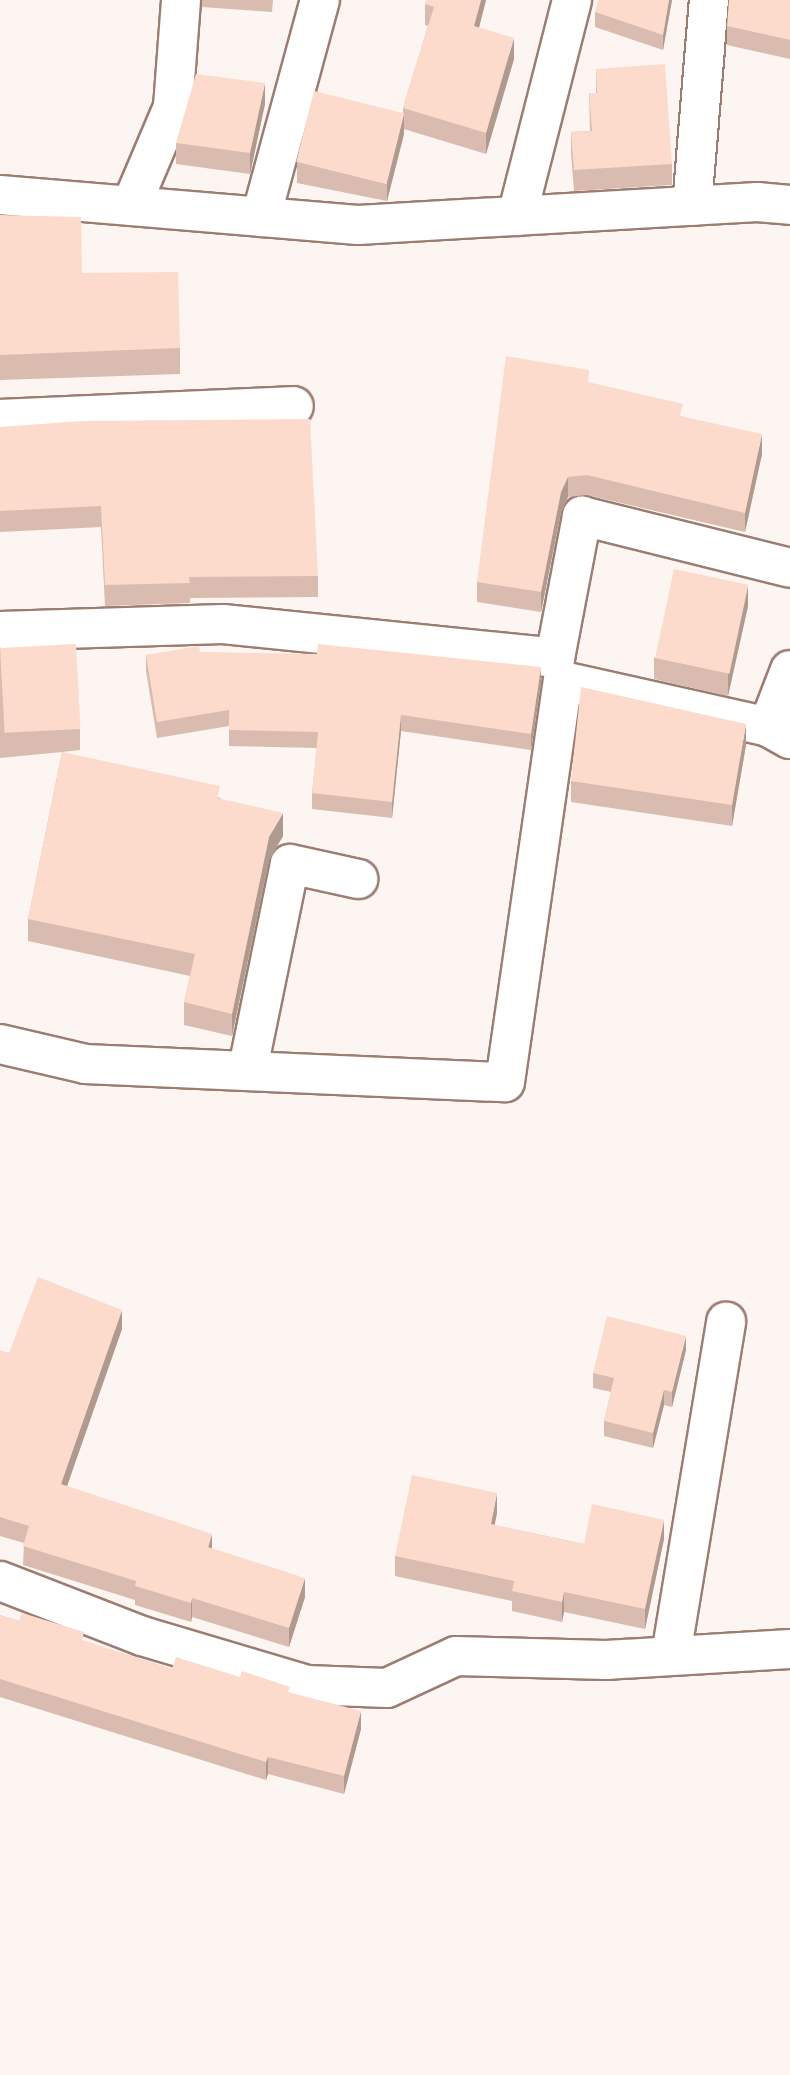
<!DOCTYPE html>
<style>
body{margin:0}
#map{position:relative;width:790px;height:2075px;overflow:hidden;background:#fcf5f2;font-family:"Roboto Condensed",sans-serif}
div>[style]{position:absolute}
.roads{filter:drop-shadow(2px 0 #9c7d71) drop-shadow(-2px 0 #9c7d71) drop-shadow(0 2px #9c7d71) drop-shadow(0 -2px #9c7d71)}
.minor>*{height:38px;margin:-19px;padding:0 19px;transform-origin:19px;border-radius:19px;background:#fff}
.wall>*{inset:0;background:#d9bbaf}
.shaded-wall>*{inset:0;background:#b0998f}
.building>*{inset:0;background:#fcdacc;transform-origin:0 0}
span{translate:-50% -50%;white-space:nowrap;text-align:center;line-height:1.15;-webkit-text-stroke:5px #fff;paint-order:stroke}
</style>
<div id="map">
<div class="roads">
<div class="minor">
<i style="left:0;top:195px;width:359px;rotate:4.8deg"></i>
<i style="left:358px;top:225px;width:400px;rotate:-3.3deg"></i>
<i style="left:757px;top:202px;width:33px;rotate:5deg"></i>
<i style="left:131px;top:206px;width:108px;rotate:-67deg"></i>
<i style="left:173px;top:107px;width:107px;rotate:-85.7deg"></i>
<i style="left:692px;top:206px;width:207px;rotate:-85.3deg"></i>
<i style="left:517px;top:216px;width:223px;rotate:-75.7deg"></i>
<i style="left:261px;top:217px;width:225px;rotate:-74.8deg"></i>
<i style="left:0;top:419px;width:294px;rotate:-2.5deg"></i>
<i style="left:0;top:631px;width:223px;rotate:-1.8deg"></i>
<i style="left:223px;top:624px;width:334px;rotate:5.8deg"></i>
<i style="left:555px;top:658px;width:145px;rotate:-79.2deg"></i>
<i style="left:582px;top:516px;width:214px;rotate:14deg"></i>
<i style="left:768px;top:727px;width:61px;rotate:-68.9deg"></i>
<i style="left:0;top:1044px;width:87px;rotate:13.2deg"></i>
<i style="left:85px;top:1064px;width:420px;rotate:2.5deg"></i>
<i style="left:505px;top:1082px;width:405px;rotate:-81.8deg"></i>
<i style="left:563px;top:681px;width:210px;rotate:12.6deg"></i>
<i style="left:768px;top:727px;width:25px;rotate:29deg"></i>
<i style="left:248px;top:1068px;width:208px;rotate:-78.4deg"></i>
<i style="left:290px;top:864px;width:70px;rotate:12.4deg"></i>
<i style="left:0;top:1581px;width:152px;rotate:21.2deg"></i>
<i style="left:142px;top:1636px;width:172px;rotate:16.5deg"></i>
<i style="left:307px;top:1685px;width:80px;rotate:2.1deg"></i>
<i style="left:387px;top:1688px;width:76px;rotate:-24.9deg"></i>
<i style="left:456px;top:1656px;width:150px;rotate:1.5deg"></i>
<i style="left:606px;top:1660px;width:184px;rotate:-3.4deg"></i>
<i style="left:671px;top:1655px;width:338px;rotate:-80.6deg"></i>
</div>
</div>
<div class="wall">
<i style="clip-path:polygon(202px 0,273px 0,272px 12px,202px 7px)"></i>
<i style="clip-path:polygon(486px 0,479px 28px,514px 59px,486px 154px,404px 129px,404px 134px,387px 201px,297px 183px,297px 162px,403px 113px,403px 108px,428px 26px,425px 25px,425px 4px)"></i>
<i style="clip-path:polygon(599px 0,672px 0,663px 50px,595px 27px,595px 12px)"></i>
<i style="clip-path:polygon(790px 0,790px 59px,727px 45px,727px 26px)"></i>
<i style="clip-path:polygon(596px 69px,672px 164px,672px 185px,574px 191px,571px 153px,571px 132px,590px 131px,589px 93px,596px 93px)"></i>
<i style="clip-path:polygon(265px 104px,250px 174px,176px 164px,176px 143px)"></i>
<i style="clip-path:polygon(0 215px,82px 273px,180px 348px,180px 374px,0 380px)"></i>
<i style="clip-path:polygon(589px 383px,683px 417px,762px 454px,745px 532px,587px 495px,568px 497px,561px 512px,541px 612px,477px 602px,477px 582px)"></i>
<i style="clip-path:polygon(0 427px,318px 576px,318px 597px,190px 598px,190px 603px,105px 606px,101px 527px,0 532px)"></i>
<i style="clip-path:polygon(748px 606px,728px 696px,654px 679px,654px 658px)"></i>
<i style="clip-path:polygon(0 647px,80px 729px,80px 750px,62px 752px,220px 798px,283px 836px,269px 860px,232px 1036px,184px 1025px,184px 1002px,190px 976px,28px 941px,28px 919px,62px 752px,0 758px)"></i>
<i style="clip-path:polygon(200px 652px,541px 683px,531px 750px,401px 731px,392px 818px,312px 809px,312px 793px,317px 748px,229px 746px,229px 726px,157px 738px,146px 671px,146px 655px)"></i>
<i style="clip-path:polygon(746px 745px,732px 826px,571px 802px,571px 781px)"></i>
<i style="clip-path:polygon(122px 1329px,67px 1486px,212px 1549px,305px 1597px,289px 1647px,192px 1617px,191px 1622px,135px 1605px,135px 1600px,23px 1565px,24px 1543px,0 1536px,0 1351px,9px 1353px)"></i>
<i style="clip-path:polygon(686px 1350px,672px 1407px,664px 1405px,653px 1448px,604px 1436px,604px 1421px,611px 1392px,593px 1388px,593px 1373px)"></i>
<i style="clip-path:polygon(497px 1513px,494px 1525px,584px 1544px,664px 1539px,645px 1629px,564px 1612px,562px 1622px,512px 1611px,512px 1601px,395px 1576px,395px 1556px)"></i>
<i style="clip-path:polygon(0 1615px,172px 1669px,290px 1693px,361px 1729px,344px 1794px,268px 1774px,266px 1780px,0 1697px)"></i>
</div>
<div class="shaded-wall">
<i style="clip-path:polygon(481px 0,486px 0,474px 47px,474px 26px)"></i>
<i style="clip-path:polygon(669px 0,672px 0,663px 50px,663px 35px)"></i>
<i style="clip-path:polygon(514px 38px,514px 59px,486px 154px,486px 133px)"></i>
<i style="clip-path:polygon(265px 83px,265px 104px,250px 174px,250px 153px)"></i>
<i style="clip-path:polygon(404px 113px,404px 134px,387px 201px,387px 181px)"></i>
<i style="clip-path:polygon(762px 434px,762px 454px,745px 532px,745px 513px)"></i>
<i style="clip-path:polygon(568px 477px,568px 497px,561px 512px,541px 612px,541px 592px,561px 492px)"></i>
<i style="clip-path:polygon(748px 585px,748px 606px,728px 696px,728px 675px)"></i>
<i style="clip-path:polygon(541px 667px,541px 683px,531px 750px,531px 734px)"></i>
<i style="clip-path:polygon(401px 715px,401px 731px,392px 818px,392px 802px)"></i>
<i style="clip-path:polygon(746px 724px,746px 745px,732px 826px,732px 805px)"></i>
<i style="clip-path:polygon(283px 813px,283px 836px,269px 860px,232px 1036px,232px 1014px,269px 837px)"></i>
<i style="clip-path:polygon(122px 1310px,122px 1329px,61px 1503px,61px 1484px)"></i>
<i style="clip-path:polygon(686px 1336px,686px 1350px,672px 1407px,672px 1392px)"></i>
<i style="clip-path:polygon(664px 1390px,664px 1405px,653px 1448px,653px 1433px)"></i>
<i style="clip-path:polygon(497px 1493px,497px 1513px,491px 1544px,491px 1524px)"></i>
<i style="clip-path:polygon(664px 1520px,664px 1539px,645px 1629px,645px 1609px)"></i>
<i style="clip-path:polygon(212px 1534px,212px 1553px,208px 1547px)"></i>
<i style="clip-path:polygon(305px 1578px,305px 1597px,289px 1647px,289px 1628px)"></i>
<i style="clip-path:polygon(564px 1592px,564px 1612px,562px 1622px,562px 1602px)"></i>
<i style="clip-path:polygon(192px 1598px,192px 1617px,191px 1622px,191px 1603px)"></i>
<i style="clip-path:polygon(361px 1711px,361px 1729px,344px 1794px,344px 1776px)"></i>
<i style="clip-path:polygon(268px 1757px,268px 1774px,266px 1780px,266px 1762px)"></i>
</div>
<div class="building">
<i style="clip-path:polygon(426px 0,481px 0,474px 26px,514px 38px,486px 133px,403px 108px,434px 7px,425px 4px)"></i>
<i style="clip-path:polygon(599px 0,669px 0,663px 35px,595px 12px)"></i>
<i style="clip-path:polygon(729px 0,790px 0,790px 40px,727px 26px)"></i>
<i style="clip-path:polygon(665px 64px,672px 164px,574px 170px,571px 132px,592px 131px,589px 93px,597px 93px,596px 69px)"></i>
<i style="clip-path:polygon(196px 74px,265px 83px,250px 153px,176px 143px)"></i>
<i style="left:314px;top:91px;width:93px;height:73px;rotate:14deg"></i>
<i style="clip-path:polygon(0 215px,81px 217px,82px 273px,178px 272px,180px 348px,0 355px)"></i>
<i style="clip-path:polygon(506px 356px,589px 370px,588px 382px,683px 404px,680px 416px,762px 434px,745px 513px,587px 475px,568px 477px,561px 492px,541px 592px,477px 582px)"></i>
<i style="clip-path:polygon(310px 419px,318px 576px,189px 577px,190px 583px,105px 585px,101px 506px,0 511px,0 427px,82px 421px)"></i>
<i style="left:674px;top:569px;width:76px;height:91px;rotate:12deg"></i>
<i style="left:76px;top:644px;width:85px;height:76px;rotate:87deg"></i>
<i style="clip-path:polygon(318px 644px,541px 667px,531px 734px,401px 715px,392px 802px,312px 793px,318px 732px,229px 730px,229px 710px,157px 722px,146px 655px,199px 646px,200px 652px,317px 654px)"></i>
<i style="clip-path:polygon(581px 687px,746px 724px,732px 805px,571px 781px)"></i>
<i style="clip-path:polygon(62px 752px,220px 786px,217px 798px,283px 813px,269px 837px,232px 1014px,184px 1002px,195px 954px,28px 919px)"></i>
<i style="clip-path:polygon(38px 1277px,122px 1310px,61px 1484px,212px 1534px,208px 1547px,305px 1578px,289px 1628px,192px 1598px,191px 1603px,135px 1586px,136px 1581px,23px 1546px,29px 1526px,0 1517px,0 1351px,9px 1353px)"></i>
<i style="clip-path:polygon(607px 1316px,686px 1336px,672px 1392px,664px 1390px,653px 1433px,604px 1421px,614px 1378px,593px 1373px)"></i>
<i style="clip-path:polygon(412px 1475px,497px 1493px,491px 1524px,584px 1544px,592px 1504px,664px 1520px,645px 1609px,564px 1592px,562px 1602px,512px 1591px,514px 1581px,395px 1556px)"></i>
<i style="clip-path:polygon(22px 1613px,84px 1632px,82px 1640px,172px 1669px,176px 1657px,240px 1677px,242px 1671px,290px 1687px,288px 1692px,361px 1711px,344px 1776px,268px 1757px,266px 1762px,0 1679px,0 1615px,19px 1621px)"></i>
</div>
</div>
